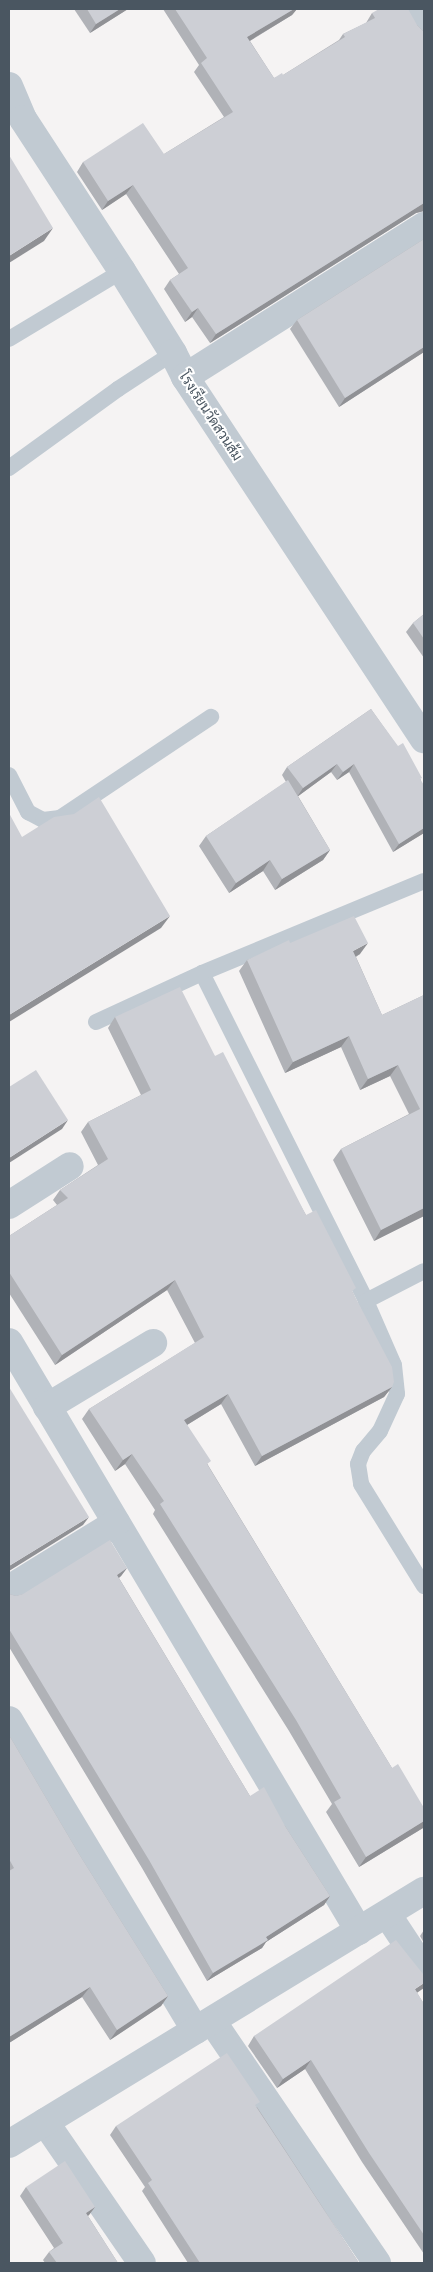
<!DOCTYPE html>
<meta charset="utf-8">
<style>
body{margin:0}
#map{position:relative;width:433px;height:2272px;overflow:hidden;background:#f5f3f3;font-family:Inter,Sarabun,sans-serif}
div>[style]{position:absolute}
.service>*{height:16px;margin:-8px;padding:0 8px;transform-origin:8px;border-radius:8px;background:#c1cad2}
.minor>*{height:28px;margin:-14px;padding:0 14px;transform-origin:14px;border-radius:14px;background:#c1cad2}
.wall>*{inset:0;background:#b0b2b7}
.shaded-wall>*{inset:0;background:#909195}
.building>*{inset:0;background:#cdcfd5}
span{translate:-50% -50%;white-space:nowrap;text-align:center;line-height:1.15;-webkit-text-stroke:4px #fff;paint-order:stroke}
.street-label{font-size:14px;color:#4a5661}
.frame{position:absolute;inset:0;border:10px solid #4a5661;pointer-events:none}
</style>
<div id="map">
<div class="service">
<i style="left:9px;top:339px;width:132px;rotate:-31deg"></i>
<i style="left:9px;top:468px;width:135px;rotate:-35.9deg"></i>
<i style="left:118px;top:389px;width:66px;rotate:-33.2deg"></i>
<i style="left:9px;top:775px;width:42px;rotate:62.8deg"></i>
<i style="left:28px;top:812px;width:17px;rotate:28deg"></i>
<i style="left:43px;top:820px;width:17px;rotate:-7deg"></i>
<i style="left:60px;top:818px;width:182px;rotate:-33.8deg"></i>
<i style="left:424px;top:881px;width:240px;rotate:157.5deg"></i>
<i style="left:202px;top:973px;width:367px;rotate:63.4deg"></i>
<i style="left:366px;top:1301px;width:70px;rotate:66.4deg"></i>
<i style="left:394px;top:1365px;width:29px;rotate:84deg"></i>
<i style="left:397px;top:1394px;width:41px;rotate:114.7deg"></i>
<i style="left:380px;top:1431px;width:26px;rotate:130deg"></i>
<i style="left:363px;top:1451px;width:14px;rotate:111deg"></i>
<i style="left:358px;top:1464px;width:20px;rotate:81deg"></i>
<i style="left:361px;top:1484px;width:120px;rotate:58.3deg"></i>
<i style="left:96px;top:1022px;width:117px;rotate:-24.8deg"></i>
<i style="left:366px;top:1301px;width:65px;rotate:-27.3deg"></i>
</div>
<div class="minor">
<i style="left:413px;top:9px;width:20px;rotate:57deg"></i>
<i style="left:9px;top:86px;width:36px;rotate:67deg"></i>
<i style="left:23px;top:119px;width:181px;rotate:56.9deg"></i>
<i style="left:122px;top:271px;width:97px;rotate:58.1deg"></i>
<i style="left:173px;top:353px;width:27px;rotate:63deg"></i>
<i style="left:185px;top:377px;width:434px;rotate:56.6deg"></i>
<i style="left:185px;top:377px;width:283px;rotate:-32.3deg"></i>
<i style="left:9px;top:1205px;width:72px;rotate:-32.6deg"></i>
<i style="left:9px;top:1342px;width:685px;rotate:59.28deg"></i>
<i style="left:47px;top:1407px;width:124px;rotate:-31.1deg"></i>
<i style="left:9px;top:1589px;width:126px;rotate:-31.7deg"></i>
<i style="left:9px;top:1720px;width:362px;rotate:59deg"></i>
<i style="left:387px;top:1914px;width:67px;rotate:56.5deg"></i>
<i style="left:212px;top:2021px;width:293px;rotate:55.7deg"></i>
<i style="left:45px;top:2122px;width:171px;rotate:55.5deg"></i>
<i style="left:9px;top:2144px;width:486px;rotate:-31.4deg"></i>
</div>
<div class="wall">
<i style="clip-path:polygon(74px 9px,128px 9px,90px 33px)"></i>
<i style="clip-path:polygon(163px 9px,297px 9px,292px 15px,250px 41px,274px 78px,283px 75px,339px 40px,343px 34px,366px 23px,372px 13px,417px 25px,424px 32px,424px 211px,416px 213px,210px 343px,192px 317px,185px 322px,164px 289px,170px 280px,179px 274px,126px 194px,102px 210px,77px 172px,83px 162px,164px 154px,224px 117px,194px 72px,199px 65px)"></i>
<i style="clip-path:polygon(424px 239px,424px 352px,339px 407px,290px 329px,297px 320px)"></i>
<i style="clip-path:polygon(424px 614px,424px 658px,406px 632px,413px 623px)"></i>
<i style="clip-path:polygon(371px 709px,421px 780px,424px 833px,393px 852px,349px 772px,337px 780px,331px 772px,298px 796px,330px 850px,323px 860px,275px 890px,263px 871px,229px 893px,199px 846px,206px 836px,286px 782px,282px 775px,287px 767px)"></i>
<i style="clip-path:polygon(290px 943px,360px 954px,356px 957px,382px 1015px,424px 995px,424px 1216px,374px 1241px,333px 1160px,341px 1149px,409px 1114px,390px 1076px,360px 1090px,341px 1047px,285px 1073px,239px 971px,247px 960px)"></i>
<i style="clip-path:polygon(115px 1017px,215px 1056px,306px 1215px,353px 1293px,392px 1387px,384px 1397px,255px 1466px,221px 1404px,187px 1425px,208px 1465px,392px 1768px,424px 1808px,424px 1826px,423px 1828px,359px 1867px,326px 1812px,332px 1804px,289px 1731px,153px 1514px,155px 1510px,125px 1464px,115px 1471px,82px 1419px,89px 1409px,195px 1343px,167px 1290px,55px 1365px,9px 1293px,9px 1236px,57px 1205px,53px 1200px,60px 1190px,98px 1165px,81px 1132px,88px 1122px,141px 1095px,108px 1028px)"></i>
<i style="clip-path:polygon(127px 1568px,121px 1576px,119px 1578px,250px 1796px,285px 1826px,330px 1896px,324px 1905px,266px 1942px,262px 1948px,207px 1981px,142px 1868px,9px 1647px,9px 1594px,16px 1596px)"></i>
<i style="clip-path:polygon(9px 1735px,79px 1854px,168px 1996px,161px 2006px,110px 2040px,82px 1997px,9px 2043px)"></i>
<i style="clip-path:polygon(424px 1930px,424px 1943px,420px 1936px)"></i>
<i style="clip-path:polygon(417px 1993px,424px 2004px,424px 2254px,362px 2162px,305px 2069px,277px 2088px,248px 2046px,254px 2036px)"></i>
<i style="clip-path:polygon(257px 2107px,359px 2263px,188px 2263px,142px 2191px,145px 2187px,110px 2135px,116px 2126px)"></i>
<i style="clip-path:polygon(26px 2187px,95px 2207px,88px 2216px,118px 2263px,45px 2263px,43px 2260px,49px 2252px,54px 2248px,20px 2196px)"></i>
</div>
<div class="shaded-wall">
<i style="clip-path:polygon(120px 9px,128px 9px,90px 33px,96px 24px)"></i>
<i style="clip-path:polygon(294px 9px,297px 9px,292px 15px,241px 46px,247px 37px)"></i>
<i style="clip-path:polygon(133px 185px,126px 194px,102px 210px,108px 201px)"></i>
<i style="clip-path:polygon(424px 203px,424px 211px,416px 213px,210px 343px,216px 334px)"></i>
<i style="clip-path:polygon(53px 228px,44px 241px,9px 263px,9px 256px)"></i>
<i style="clip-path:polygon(198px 308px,192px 317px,185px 322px,192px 312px)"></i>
<i style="clip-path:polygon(424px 347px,424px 352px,339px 407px,345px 398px)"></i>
<i style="clip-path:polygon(337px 764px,331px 772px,297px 797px,303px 788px)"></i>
<i style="clip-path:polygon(354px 764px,349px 772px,337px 780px,343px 772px)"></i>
<i style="clip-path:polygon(424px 828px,424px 833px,393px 852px,399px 844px)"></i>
<i style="clip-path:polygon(330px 850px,323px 860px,275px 890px,282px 879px)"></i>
<i style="clip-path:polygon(270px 860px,263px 871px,229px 893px,236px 883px)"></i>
<i style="clip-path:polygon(170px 916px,161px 928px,9px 1022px,9px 1015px)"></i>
<i style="clip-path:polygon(368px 943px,360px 954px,345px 962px,353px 951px)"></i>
<i style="clip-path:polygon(349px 1036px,341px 1047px,285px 1073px,293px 1062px)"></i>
<i style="clip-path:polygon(398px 1065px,390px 1076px,360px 1090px,368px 1079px)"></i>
<i style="clip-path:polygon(68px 1120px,62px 1129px,9px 1163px,9px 1158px)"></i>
<i style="clip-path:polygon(424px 1208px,424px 1216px,374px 1241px,381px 1230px)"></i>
<i style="clip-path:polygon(175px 1280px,167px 1290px,55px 1365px,62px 1355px)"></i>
<i style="clip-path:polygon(392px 1387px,384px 1397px,255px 1466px,262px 1456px)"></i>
<i style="clip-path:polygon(228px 1394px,221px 1404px,177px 1431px,184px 1420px)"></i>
<i style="clip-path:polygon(132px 1454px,125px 1464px,115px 1471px,123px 1460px)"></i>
<i style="clip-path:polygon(89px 1517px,83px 1525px,9px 1571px,9px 1566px)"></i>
<i style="clip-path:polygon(127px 1568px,121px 1576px,111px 1584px,117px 1575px)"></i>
<i style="clip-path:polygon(424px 1821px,424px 1826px,423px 1828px,359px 1867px,366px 1857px)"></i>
<i style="clip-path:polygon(330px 1896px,324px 1905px,266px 1942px,262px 1948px,207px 1981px,213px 1973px,266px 1937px)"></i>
<i style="clip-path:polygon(424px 1983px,424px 1988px,408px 1999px,415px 1989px)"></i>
<i style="clip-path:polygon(90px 1987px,82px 1997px,9px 2043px,9px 2037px)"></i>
<i style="clip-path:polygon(168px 1996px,161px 2006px,110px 2040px,117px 2030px)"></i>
<i style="clip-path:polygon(311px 2060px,305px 2069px,277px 2088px,283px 2079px)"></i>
<i style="clip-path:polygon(95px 2207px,89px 2215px,79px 2222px,86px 2213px)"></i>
</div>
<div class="building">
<i style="clip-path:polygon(87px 9px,120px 9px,96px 24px)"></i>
<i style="clip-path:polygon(175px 9px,294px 9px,247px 37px,274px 78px,282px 73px,283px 75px,345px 37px,343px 34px,375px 18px,372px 13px,379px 9px,408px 9px,417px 25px,424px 32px,424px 203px,216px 334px,198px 308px,192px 312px,170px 280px,188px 268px,133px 185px,108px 201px,83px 162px,143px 123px,164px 154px,233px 112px,201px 63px,207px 58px)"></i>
<i style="clip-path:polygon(9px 155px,53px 228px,9px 256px)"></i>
<i style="clip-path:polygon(424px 239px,424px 347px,345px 398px,297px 320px)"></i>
<i style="clip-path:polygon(424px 614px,424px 639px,413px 623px)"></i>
<i style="clip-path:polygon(371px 709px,398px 746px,403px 743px,422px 778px,420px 779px,424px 785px,424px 828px,399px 844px,354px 764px,343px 772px,337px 764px,303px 788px,287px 767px)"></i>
<i style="clip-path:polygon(288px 780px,330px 850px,282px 879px,270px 860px,236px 883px,206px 836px)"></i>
<i style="clip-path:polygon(99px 797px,170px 916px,9px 1015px,9px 813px,22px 837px,54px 817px,74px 814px)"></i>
<i style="clip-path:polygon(354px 916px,368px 943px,353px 951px,382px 1015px,424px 995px,424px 1208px,381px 1230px,341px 1149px,420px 1109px,398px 1065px,368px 1079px,349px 1036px,293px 1062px,247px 960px,289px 940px,290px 943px)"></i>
<i style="clip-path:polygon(180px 987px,215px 1056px,223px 1052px,306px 1215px,316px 1210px,356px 1288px,352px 1291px,392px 1367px,394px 1382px,392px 1387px,262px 1456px,228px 1394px,184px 1420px,211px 1461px,207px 1464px,392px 1768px,398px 1764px,424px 1808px,424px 1821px,366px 1857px,334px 1802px,341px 1798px,296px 1720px,160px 1504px,164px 1501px,132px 1454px,123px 1460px,89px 1409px,204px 1337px,175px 1280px,62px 1355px,9px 1272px,9px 1236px,68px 1198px,60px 1190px,108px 1159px,88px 1122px,151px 1090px,115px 1017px)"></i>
<i style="clip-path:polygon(36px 1070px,68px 1120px,9px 1158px,9px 1087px)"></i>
<i style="clip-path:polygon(9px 1387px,89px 1517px,9px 1566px)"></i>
<i style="clip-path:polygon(110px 1540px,127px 1568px,117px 1575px,250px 1796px,264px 1787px,285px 1826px,330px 1896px,266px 1937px,268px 1940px,213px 1973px,149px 1860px,9px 1629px,9px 1594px,16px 1596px,23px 1594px)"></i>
<i style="clip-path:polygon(9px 1735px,79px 1854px,168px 1996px,117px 2030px,90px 1987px,9px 2037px,9px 1871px,14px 1868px,9px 1859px)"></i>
<i style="clip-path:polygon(396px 1940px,423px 1974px,424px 1975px,424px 1983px,415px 1989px,424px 2004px,424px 2235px,369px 2153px,311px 2060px,283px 2079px,254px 2036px)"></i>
<i style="clip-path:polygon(227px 2053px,260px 2102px,255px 2105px,359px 2263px,286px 2263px,286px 2262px,284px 2263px,200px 2263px,148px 2183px,152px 2180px,116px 2126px)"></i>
<i style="clip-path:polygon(65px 2161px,95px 2207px,86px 2213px,118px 2263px,57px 2263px,49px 2252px,63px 2243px,26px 2187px)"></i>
</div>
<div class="street-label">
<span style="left:211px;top:416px;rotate:57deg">โรงเรียนวัดสวนส้ม</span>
</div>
<div class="frame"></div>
</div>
